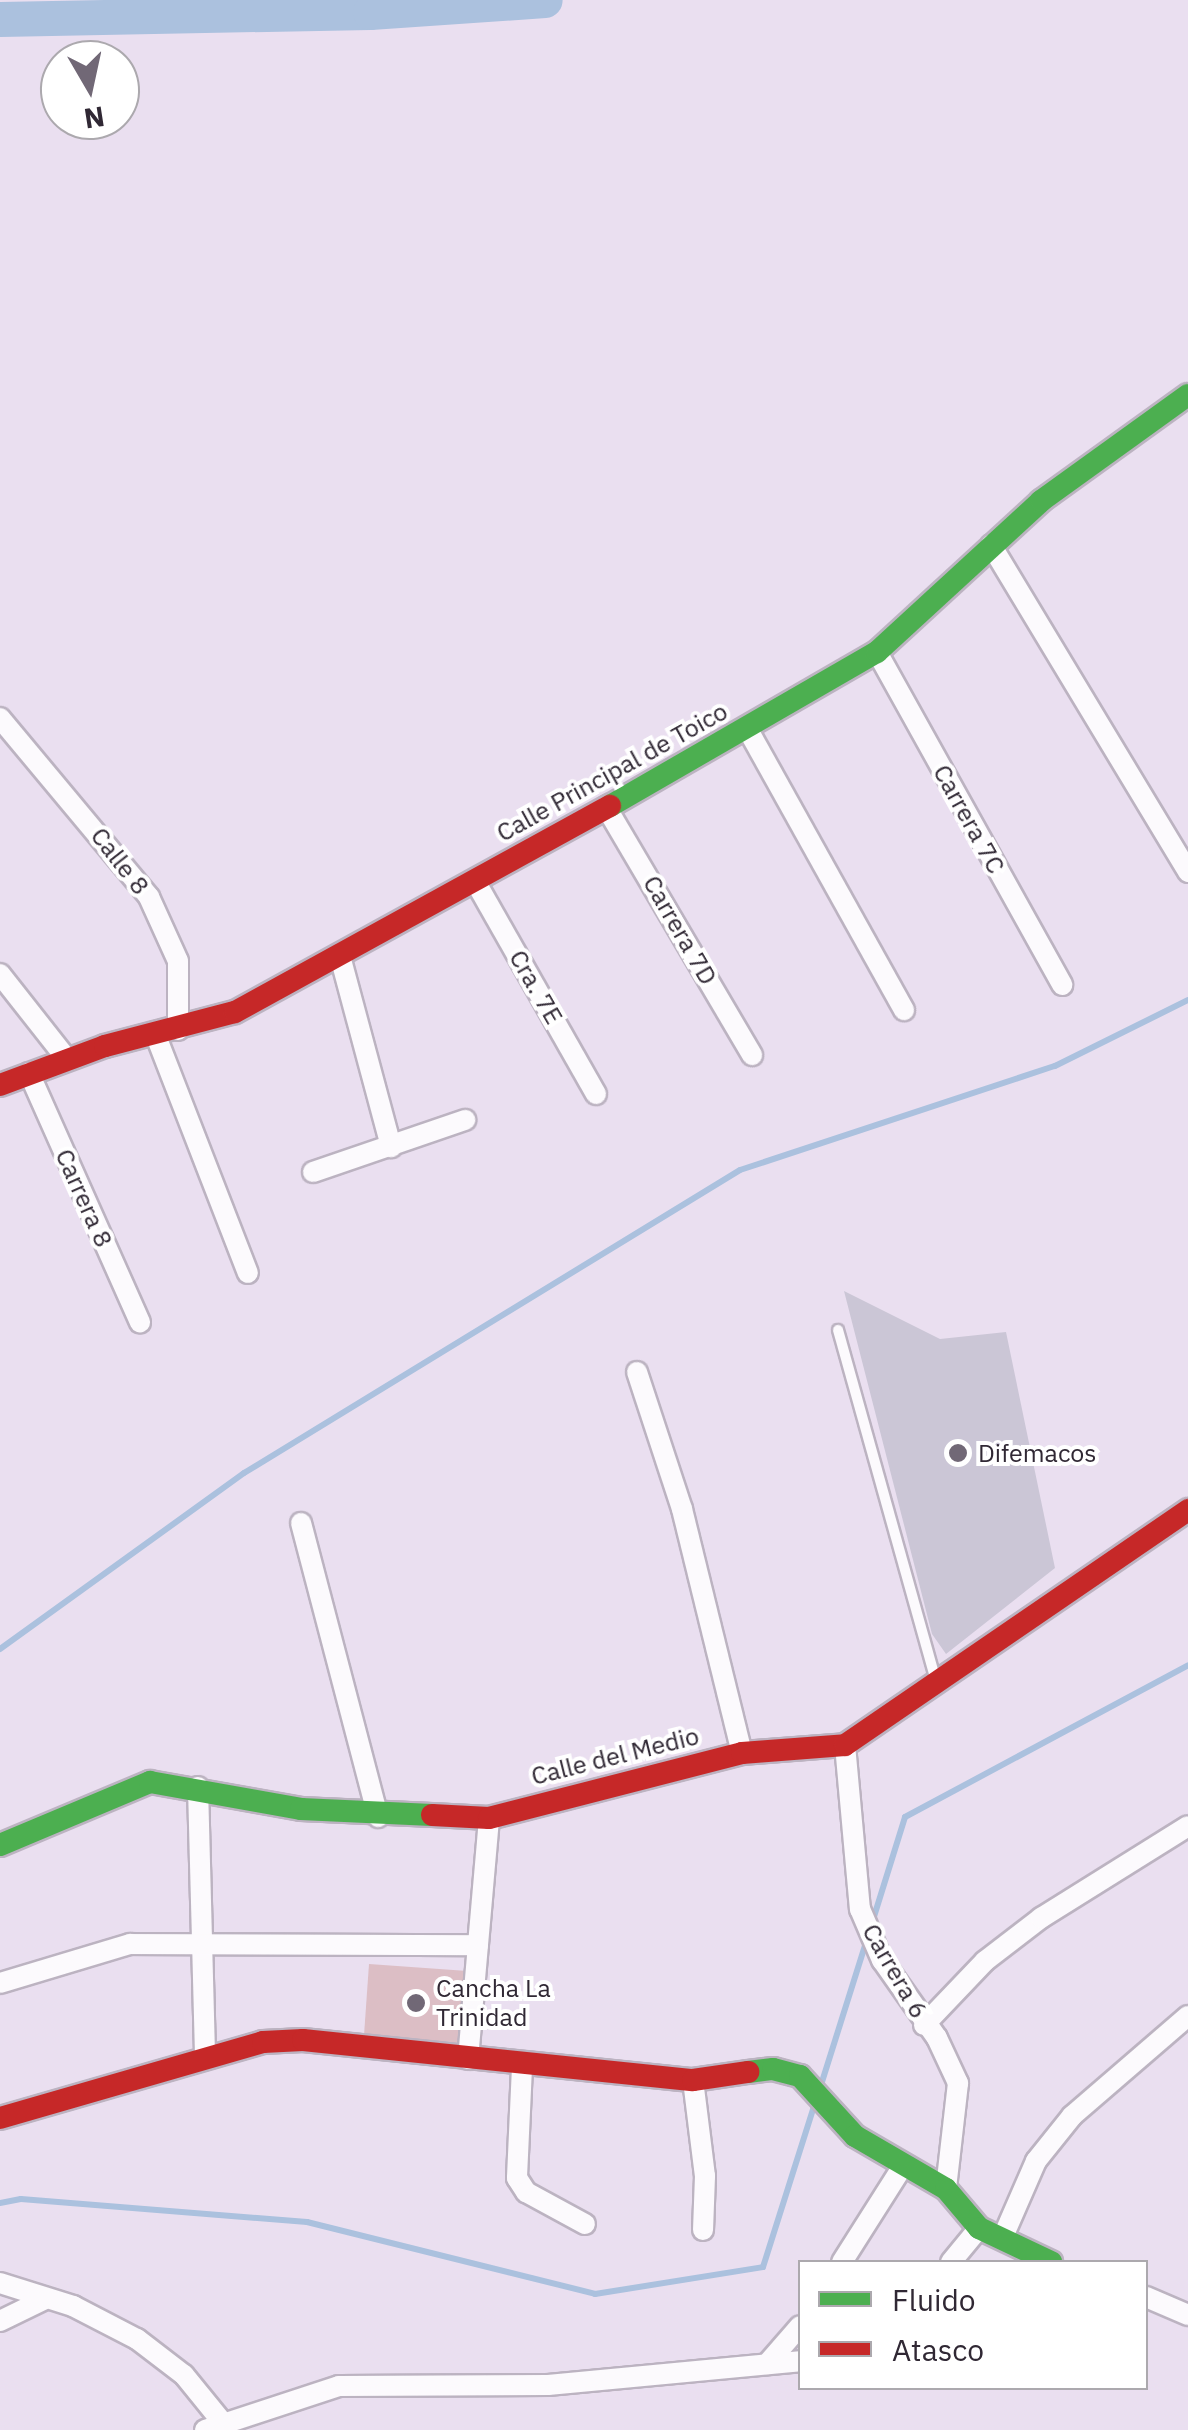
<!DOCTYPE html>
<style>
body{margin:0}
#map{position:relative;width:1188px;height:2430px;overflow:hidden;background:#eadff0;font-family:"IBM Plex Sans",sans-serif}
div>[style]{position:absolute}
.green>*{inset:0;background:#dcbec5;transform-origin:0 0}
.stream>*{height:6px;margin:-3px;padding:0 3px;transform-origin:3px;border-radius:3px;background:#abc1de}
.river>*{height:35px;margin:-17.5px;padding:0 17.5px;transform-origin:17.5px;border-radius:17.5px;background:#abc1de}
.building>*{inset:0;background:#cbc6d6}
.roads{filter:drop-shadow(2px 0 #bcb3c1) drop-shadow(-2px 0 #bcb3c1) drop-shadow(0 2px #bcb3c1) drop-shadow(0 -2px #bcb3c1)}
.lane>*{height:10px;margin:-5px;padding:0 5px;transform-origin:5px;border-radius:5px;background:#fcfafd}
.street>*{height:20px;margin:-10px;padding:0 10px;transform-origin:10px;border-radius:10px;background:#fcfafd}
.fast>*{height:22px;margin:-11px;padding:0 11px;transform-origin:11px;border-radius:11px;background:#4caf50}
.jam>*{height:22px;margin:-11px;padding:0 11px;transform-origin:11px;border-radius:11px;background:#c62828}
.dots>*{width:28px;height:28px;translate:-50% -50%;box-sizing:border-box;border:5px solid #fff;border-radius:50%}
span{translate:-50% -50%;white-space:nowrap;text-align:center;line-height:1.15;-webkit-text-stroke:8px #fff;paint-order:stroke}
.street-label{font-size:25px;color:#302834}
.poi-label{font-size:25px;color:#302834}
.left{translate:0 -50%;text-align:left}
.legend{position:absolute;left:798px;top:2260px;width:350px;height:130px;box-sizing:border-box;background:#fff;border:2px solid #aca9ae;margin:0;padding:12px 18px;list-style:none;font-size:30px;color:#302834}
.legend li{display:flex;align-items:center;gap:20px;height:50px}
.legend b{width:50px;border:2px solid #aca9ae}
.north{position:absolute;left:40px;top:40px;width:100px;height:100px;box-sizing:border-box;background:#fff;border:2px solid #aca9ae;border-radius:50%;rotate:171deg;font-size:28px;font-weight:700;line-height:40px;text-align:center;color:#302834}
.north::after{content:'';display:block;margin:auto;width:35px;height:45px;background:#716876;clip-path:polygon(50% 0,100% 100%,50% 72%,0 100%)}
</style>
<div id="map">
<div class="green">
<i style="left:369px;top:1964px;width:95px;height:72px;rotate:4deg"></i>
</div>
<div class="stream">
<i style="left:0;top:1649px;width:301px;rotate:-35.8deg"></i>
<i style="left:244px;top:1473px;width:581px;rotate:-31.42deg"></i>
<i style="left:740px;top:1170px;width:332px;rotate:-18.3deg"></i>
<i style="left:1055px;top:1066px;width:148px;rotate:-26.4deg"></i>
<i style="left:872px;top:1923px;width:111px;rotate:-72.7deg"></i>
<i style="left:905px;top:1817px;width:321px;rotate:-28.2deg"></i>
<i style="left:821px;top:2085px;width:153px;rotate:-72.5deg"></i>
<i style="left:0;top:2203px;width:21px;rotate:-11deg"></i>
<i style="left:21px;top:2199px;width:287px;rotate:4.6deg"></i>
<i style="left:307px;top:2222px;width:297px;rotate:14deg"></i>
<i style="left:595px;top:2294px;width:170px;rotate:-9.1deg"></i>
<i style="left:763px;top:2267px;width:169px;rotate:-72.4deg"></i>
</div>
<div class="river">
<i style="left:0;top:19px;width:370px;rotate:-1.1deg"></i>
<i style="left:370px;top:12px;width:175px;rotate:-3.9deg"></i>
</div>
<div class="building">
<i style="clip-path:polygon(844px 1291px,940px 1339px,1006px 1332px,1055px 1568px,946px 1654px,932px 1634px)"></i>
</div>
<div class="roads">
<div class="lane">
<i style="left:838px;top:1330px;width:361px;rotate:74.4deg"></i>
</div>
<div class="street">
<i style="left:991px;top:545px;width:382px;rotate:58.9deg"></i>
<i style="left:877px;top:652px;width:381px;rotate:60.9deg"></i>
<i style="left:0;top:718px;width:233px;rotate:50.2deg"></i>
<i style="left:149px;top:897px;width:70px;rotate:65.6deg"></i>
<i style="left:178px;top:961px;width:69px;rotate:90deg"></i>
<i style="left:747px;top:728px;width:323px;rotate:60.9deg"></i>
<i style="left:606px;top:807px;width:288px;rotate:59.5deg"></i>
<i style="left:475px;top:881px;width:245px;rotate:60.4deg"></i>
<i style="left:340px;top:956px;width:198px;rotate:75deg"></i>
<i style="left:0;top:974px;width:108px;rotate:51.8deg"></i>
<i style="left:156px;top:1036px;width:254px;rotate:68.8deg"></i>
<i style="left:29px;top:1073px;width:273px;rotate:66deg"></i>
<i style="left:313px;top:1172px;width:161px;rotate:-18.9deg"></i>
<i style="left:637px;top:1372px;width:144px;rotate:71.8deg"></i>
<i style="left:682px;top:1509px;width:251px;rotate:76.2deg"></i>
<i style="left:301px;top:1523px;width:304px;rotate:75.3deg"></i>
<i style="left:845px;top:1745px;width:165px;rotate:84.8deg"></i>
<i style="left:860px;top:1909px;width:56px;rotate:66.7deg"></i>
<i style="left:882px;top:1960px;width:95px;rotate:54.8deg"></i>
<i style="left:937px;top:2038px;width:50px;rotate:65deg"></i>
<i style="left:958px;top:2083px;width:107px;rotate:96.5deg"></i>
<i style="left:198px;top:1787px;width:268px;rotate:88.5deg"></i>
<i style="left:0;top:1983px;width:136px;rotate:-16.7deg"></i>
<i style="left:130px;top:1944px;width:348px;rotate:0.2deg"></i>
<i style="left:924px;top:2025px;width:88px;rotate:-46.4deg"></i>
<i style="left:985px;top:1961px;width:71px;rotate:-37.5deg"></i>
<i style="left:1041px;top:1918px;width:173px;rotate:-32deg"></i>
<i style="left:468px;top:2059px;width:242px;rotate:-85deg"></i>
<i style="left:522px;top:2067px;width:111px;rotate:92.6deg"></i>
<i style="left:517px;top:2178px;width:17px;rotate:57deg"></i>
<i style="left:526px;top:2192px;width:67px;rotate:28.5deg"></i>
<i style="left:693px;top:2080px;width:97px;rotate:82.9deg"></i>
<i style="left:705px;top:2176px;width:54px;rotate:92.1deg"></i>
<i style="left:1002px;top:2239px;width:85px;rotate:-66.4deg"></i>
<i style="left:1036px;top:2161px;width:58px;rotate:-51.3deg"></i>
<i style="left:1072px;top:2116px;width:153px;rotate:-40.8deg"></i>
<i style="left:842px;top:2262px;width:114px;rotate:-57.6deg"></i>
<i style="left:951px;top:2262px;width:44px;rotate:-50.5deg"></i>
<i style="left:0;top:2283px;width:77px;rotate:17.5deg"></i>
<i style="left:73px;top:2306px;width:72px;rotate:27.3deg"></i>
<i style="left:137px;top:2339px;width:59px;rotate:37.5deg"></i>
<i style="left:184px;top:2375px;width:62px;rotate:50.9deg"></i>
<i style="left:1146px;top:2297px;width:46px;rotate:23.2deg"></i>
<i style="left:0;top:2321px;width:48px;rotate:-26deg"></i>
<i style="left:767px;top:2364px;width:50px;rotate:-49deg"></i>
<i style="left:205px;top:2430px;width:141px;rotate:-18.2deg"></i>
<i style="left:339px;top:2386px;width:209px;rotate:-0.3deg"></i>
<i style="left:548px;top:2385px;width:253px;rotate:-5.4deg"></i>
</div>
<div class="fast">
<i style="left:610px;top:806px;width:308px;rotate:-30deg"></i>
<i style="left:877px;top:652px;width:223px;rotate:-42.6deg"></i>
<i style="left:1041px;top:501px;width:181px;rotate:-35.8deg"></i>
<i style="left:0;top:1845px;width:163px;rotate:-22.8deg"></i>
<i style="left:150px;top:1782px;width:153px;rotate:10.1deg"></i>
<i style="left:301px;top:1809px;width:131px;rotate:2.6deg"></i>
<i style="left:748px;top:2072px;width:25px;rotate:-7deg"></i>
<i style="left:773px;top:2069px;width:28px;rotate:15deg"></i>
<i style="left:800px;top:2076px;width:81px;rotate:47.5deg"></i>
<i style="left:855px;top:2136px;width:105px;rotate:30.2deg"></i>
<i style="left:946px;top:2189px;width:51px;rotate:49.8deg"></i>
<i style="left:979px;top:2228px;width:80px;rotate:25.3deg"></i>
</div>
<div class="jam">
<i style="left:0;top:1085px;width:112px;rotate:-20.4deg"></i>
<i style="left:105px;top:1046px;width:134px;rotate:-14.7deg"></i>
<i style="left:235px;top:1012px;width:428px;rotate:-28.8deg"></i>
<i style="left:432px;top:1815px;width:57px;rotate:3deg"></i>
<i style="left:489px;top:1818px;width:261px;rotate:-14.4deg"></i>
<i style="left:742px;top:1753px;width:103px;rotate:-4.4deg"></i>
<i style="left:845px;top:1745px;width:416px;rotate:-34.4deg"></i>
<i style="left:0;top:2118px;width:274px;rotate:-16.1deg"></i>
<i style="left:263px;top:2042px;width:40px;rotate:-2.9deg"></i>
<i style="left:303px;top:2040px;width:392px;rotate:5.9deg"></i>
<i style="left:693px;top:2080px;width:56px;rotate:-8.3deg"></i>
</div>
</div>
<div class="dots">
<i style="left:958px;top:1453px;background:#716876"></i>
<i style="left:416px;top:2003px;background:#716876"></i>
</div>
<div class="street-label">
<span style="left:612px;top:772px;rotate:-29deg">Calle Principal de Toico</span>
<span style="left:969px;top:819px;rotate:61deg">Carrera 7C</span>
<span style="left:120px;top:861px;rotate:52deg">Calle 8</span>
<span style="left:680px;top:930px;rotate:60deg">Carrera 7D</span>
<span style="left:536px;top:987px;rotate:60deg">Cra. 7E</span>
<span style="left:84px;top:1198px;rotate:66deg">Carrera 8</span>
<span style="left:615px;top:1756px;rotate:-14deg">Calle del Medio</span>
<span style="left:895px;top:1971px;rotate:60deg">Carrera 6</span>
</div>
<div class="poi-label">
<span class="left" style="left:978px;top:1453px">Difemacos</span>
<span class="left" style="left:436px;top:2003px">Cancha La<br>Trinidad</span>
</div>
<ul class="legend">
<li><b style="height:12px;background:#4caf50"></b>Fluido</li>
<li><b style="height:12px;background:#c62828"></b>Atasco</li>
</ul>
<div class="north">N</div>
</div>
